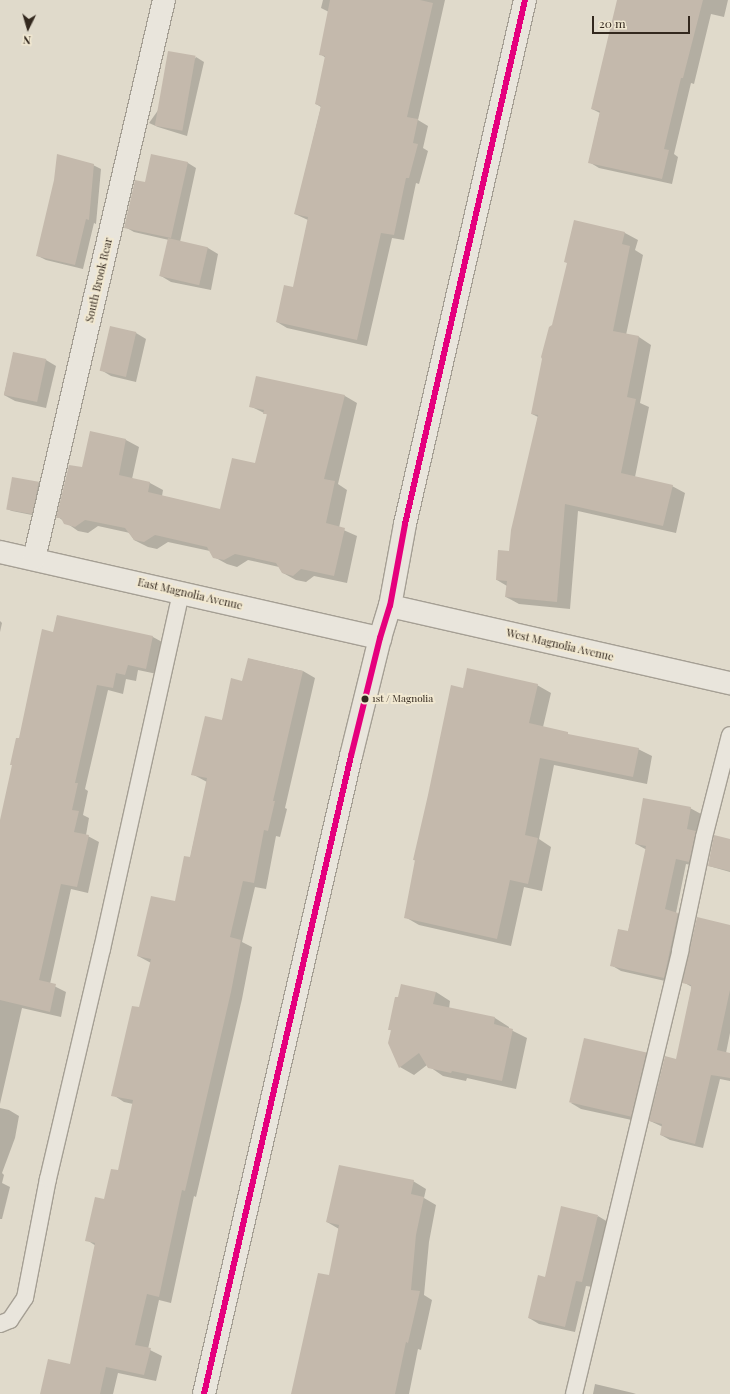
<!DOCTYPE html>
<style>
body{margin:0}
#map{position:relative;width:730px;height:1394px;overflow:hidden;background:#e0dacb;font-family:"Playfair Display",serif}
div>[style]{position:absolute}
.shadow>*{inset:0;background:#0003}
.building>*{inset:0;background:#c4b9ac;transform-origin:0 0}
.roads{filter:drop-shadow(1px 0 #a59f94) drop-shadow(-1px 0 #a59f94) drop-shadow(0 1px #a59f94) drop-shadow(0 -1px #a59f94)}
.lane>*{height:16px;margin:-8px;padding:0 8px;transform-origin:8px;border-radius:8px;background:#e9e5dc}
.street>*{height:22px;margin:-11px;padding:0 11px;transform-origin:11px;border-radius:11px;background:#e9e5dc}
.secondary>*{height:22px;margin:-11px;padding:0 11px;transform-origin:11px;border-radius:11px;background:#e9e5dc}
.bus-1>*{height:6px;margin:-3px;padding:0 3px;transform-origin:3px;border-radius:3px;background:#e5007d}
.dots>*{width:11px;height:11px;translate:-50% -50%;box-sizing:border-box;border:2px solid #f1e8d1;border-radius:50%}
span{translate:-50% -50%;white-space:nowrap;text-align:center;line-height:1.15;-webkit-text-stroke:4px #f1e8d1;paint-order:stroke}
.bus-label{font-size:10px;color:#33281e}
.left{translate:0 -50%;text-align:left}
.street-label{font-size:11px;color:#33281e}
.north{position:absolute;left:8px;top:8px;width:40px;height:40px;-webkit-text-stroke:3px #f1e8d1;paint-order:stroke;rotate:185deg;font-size:11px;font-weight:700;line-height:16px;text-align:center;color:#33281e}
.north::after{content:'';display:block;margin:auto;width:14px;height:18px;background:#33281e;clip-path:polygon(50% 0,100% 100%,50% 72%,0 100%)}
.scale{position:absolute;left:592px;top:16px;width:98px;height:18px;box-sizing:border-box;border:2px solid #33281e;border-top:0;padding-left:5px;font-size:12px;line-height:14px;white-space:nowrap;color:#33281e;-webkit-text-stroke:3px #f1e8d1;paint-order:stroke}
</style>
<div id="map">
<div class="shadow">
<i style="clip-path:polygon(323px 0,445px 0,418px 120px,428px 126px,423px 148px,428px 151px,419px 184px,416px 183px,404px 240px,392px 238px,367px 346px,287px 328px,277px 322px,294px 288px,308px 220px,295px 214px,321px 107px,316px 104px,326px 58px,320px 54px,329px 12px,321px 8px)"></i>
<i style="clip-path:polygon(626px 0,728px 0,724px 17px,711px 14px,694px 84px,691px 83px,674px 154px,678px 157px,672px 184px,599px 168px,589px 162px,600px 113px,592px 109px)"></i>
<i style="clip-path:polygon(196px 57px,204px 62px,187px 136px,158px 127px,149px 123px)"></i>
<i style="clip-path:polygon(152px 155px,188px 163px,196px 168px,180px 242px,208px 248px,218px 254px,211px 290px,171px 282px,161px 276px,169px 240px,134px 232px,125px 227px,146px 183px)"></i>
<i style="clip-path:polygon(93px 165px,101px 169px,96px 224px,94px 223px,83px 269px,46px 260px,38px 256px)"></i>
<i style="clip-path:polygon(575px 221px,625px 233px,638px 240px,635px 250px,643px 255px,626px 335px,639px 337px,651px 345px,640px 403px,649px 407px,635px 477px,672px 486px,685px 493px,676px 533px,578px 511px,570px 609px,519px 604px,506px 597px,507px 586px,497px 580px,510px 552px,538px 417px,532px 414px,568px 263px)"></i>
<i style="clip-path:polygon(111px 327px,136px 333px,146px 339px,136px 382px,111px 376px,101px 370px)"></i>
<i style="clip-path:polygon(14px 353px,46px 360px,56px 366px,46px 408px,15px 401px,4px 395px)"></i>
<i style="clip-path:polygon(345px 396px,357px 403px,338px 484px,347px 490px,339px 528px,357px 536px,347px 583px,314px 576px,306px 582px,296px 580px,283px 573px,279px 567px,248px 560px,237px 567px,227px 564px,214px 557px,210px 551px,168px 542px,157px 549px,148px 547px,134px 540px,130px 533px,98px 526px,88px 533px,78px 531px,58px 517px,83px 469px,91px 432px,126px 440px,139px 447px,132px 479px,150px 483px,163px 490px,162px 496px,221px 510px,256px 464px,268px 415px,250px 406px)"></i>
<i style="clip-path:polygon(39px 482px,44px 485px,37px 516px,12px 511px,7px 509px)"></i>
<i style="clip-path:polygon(57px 616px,153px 637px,164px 643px,157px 674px,138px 670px,136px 681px,126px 679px,123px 694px,108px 690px,85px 789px,88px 791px,83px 815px,89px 818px,86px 835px,99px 842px,88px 893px,71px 889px,50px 984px,66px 992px,61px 1017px,22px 1008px,0 1104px,0 825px,19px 740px,54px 633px)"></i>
<i style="clip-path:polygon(0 621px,2px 623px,0 632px)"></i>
<i style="clip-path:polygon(249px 659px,303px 671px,315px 678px,285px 808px,287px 809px,280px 837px,276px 836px,266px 889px,255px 887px,242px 942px,252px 947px,242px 999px,196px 1197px,194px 1196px,171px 1303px,159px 1300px,148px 1349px,162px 1356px,156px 1381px,118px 1373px,113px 1394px,41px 1394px,71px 1365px,96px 1246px,87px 1240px,119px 1171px,133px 1104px,124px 1102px,113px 1095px,140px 1009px,151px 963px,138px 956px,176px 902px,190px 859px,207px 782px,192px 774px,243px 682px)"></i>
<i style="clip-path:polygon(537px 685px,551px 693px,543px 727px,572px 736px,638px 749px,652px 756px,647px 784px,554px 765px,539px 839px,551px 847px,542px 891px,524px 887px,511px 946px,419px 925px,405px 917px,416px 861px,414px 860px,464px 689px)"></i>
<i style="clip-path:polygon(690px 808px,701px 814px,697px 833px,699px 867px,686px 864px,676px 913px,688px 920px,674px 983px,621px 971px,611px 965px,628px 932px,647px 850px,636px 844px)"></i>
<i style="clip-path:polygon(730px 840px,730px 872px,709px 866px)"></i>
<i style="clip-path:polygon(730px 926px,730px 1033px,726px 1053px,730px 1054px,730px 1081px,720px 1079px,703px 1148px,670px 1140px,661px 1135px,663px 1127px,650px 1121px,677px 1060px,692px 987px,683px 982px)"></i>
<i style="clip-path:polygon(436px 992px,450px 1001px,449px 1009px,495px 1018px,509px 1027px,509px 1029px,527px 1038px,516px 1089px,467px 1078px,466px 1081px,443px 1076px,427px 1065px,414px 1075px,400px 1067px,392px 1031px,389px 1029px)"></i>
<i style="clip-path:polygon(646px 1053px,656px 1058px,641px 1122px,581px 1109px,571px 1103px)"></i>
<i style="clip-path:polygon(0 1108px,9px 1110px,19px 1116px,15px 1138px,2px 1173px,4px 1175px,2px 1183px,10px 1187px,2px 1219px,0 1219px)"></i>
<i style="clip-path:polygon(413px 1181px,426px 1189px,424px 1198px,436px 1205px,429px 1242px,424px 1295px,432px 1300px,421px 1350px,418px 1349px,409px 1394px,292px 1394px,319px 1274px,330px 1276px,339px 1229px,327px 1222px)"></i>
<i style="clip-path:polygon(598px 1216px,608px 1222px,593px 1287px,586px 1286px,575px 1332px,539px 1324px,529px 1318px,546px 1278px)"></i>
<i style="clip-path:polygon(595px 1384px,633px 1393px,636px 1394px,593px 1394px)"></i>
</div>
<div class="building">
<i style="clip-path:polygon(330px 0,420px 0,433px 3px,407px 117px,418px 119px,413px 143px,418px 144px,409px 178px,406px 178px,394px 235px,381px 233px,357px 340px,276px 322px,284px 285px,293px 287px,308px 217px,294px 214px,321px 106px,315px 104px,325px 56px,319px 55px)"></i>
<i style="clip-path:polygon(617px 0,703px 0,683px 78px,681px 78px,664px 149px,669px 150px,662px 179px,588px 163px,600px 111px,591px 109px)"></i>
<i style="left:168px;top:51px;width:28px;height:76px;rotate:10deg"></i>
<i style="clip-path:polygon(57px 154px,94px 164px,89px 220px,86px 219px,75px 265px,36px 256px,54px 180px)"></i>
<i style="clip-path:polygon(151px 154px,188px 162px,171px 238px,124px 228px,135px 180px,145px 182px)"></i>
<i style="clip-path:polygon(574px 220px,625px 232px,622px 244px,630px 246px,613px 331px,639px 336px,627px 397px,636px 399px,621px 473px,673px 485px,663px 526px,565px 504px,557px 602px,505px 597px,507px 581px,496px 580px,498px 550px,509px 551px,511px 530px,538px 415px,531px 414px,542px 359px,541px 357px,549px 327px,552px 325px,567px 263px,564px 262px)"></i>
<i style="left:168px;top:238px;width:41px;height:39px;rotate:13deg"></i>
<i style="left:110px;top:326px;width:27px;height:46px;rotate:13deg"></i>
<i style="left:13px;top:352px;width:34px;height:44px;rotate:12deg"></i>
<i style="clip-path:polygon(256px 376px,345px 395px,324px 479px,335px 481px,326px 523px,345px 528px,334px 576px,301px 569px,293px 576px,282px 573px,276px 563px,235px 554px,224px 560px,213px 558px,207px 547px,155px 535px,144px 542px,134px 540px,125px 528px,85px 520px,75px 527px,64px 524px,61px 518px,56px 518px,69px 465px,82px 467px,90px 431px,126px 439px,119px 475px,150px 482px,148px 492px,220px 509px,232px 458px,255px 463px,267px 414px,263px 414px,264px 410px,249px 407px)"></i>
<i style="left:12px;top:477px;width:27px;height:33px;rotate:10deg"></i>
<i style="clip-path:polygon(57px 615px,153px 636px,146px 669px,128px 665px,125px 675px,116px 673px,113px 688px,97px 685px,75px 783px,78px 783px,72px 810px,79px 811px,74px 832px,89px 835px,77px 887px,61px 884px,39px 980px,56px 984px,50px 1012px,0 1000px,0 820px,12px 765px,10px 765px,16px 738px,19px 738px,42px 629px,53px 632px)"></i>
<i style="clip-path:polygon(248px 658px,303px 671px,273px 801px,275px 801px,268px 831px,264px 830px,254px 883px,243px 881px,230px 937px,241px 940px,231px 992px,185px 1191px,182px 1190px,159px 1297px,147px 1294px,135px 1345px,151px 1348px,144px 1375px,106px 1367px,100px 1394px,40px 1394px,48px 1359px,70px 1364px,95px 1243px,85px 1241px,95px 1197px,104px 1199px,111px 1169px,118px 1170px,133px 1100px,111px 1096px,132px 1006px,139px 1007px,151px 959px,137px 956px,151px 896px,175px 901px,184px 856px,190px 857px,207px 778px,191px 775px,205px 716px,222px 720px,231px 678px,242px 681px)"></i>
<i style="clip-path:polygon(467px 668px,538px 684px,529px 723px,568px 732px,568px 734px,639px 748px,633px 777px,540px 758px,525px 835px,538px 838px,528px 884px,510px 880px,497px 939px,404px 918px,415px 860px,413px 860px,428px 795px,451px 685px,463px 688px)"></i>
<i style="clip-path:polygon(643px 798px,691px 807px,687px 829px,696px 831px,689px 862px,676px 859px,665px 909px,678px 913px,664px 978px,610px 966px,618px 929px,628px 931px,646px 846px,635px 844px)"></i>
<i style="clip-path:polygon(714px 835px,730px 839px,730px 871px,708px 866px)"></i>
<i style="clip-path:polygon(697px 917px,730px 925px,730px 990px,717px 1050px,730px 1053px,730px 1078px,711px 1075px,695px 1144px,660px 1135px,662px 1124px,649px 1121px,665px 1056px,676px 1059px,691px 989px,691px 985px,682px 983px)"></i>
<i style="clip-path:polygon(401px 984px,436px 992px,433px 1004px,495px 1017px,494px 1024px,513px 1029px,502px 1081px,452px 1071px,451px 1073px,428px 1068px,419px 1053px,399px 1068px,388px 1043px,391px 1030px,388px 1030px,395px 997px,398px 997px)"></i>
<i style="left:584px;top:1038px;width:64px;height:66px;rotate:13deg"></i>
<i style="clip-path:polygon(339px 1165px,414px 1180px,411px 1194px,424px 1197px,416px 1235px,411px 1290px,420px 1291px,408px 1343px,406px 1342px,395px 1394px,291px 1394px,318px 1273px,329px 1275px,339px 1225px,326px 1222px)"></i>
<i style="clip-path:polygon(561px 1206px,598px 1215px,582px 1282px,576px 1281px,565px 1327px,528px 1318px,538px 1275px,545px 1277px)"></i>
</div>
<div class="roads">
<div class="lane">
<i style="left:0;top:1324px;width:11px;rotate:-22deg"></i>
<i style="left:10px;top:1320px;width:27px;rotate:-56deg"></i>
<i style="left:25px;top:1298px;width:121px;rotate:-79.1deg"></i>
<i style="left:48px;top:1179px;width:236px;rotate:-76.8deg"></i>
<i style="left:102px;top:949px;width:366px;rotate:-77.5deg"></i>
<i style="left:574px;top:1394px;width:456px;rotate:-76.5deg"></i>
<i style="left:680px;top:951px;width:116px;rotate:-78.1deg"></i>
<i style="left:704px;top:837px;width:105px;rotate:-75.7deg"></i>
</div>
<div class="street">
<i style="left:0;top:552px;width:390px;rotate:12.8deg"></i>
<i style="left:34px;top:559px;width:574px;rotate:-76.91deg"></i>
</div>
<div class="secondary">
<i style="left:390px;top:606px;width:349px;rotate:12.8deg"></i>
<i style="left:204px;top:1394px;width:655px;rotate:-77.03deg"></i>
<i style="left:351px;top:756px;width:122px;rotate:-76.2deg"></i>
<i style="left:380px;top:638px;width:34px;rotate:-73deg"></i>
<i style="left:390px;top:606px;width:83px;rotate:-79.6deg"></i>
<i style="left:405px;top:524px;width:538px;rotate:-77.1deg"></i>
</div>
</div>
<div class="bus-1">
<i style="left:204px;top:1394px;width:655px;rotate:-77.03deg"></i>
<i style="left:351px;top:756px;width:122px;rotate:-76.2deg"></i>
<i style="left:380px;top:638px;width:34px;rotate:-73deg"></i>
<i style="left:390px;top:606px;width:83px;rotate:-79.6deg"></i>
<i style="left:405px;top:524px;width:538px;rotate:-77.1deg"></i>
</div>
<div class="dots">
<i style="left:365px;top:699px;background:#33281e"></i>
</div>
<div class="bus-label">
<span class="left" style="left:372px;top:699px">1st / Magnolia</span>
</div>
<div class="street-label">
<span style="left:99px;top:280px;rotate:-77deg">South Brook Rear</span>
<span style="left:190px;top:594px;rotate:13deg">East Magnolia Avenue</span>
<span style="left:560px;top:645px;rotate:13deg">West Magnolia Avenue</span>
</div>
<div class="north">N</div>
<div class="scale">20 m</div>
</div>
